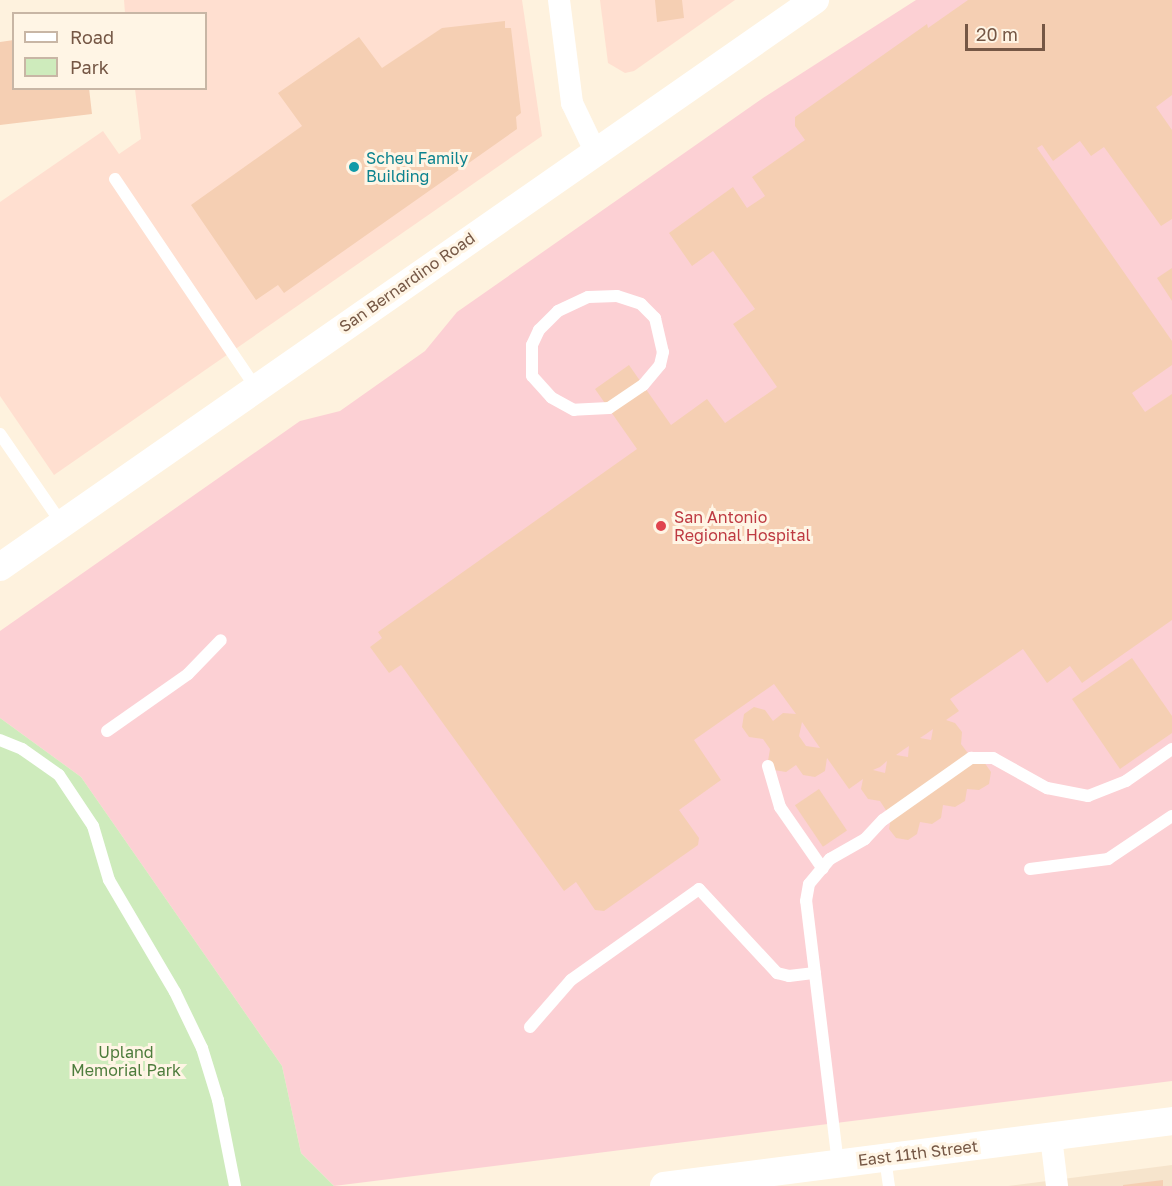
<!DOCTYPE html>
<style>
body{margin:0}
#map{position:relative;width:1172px;height:1186px;overflow:hidden;background:#fef2de;font-family:"Golos Text",sans-serif}
div>[style]{position:absolute}
.residential>*{inset:0;background:#f6e4cc}
.commercial>*{inset:0;background:#ffdfd0}
.medical>*{inset:0;background:#fcd0d4}
.green>*{inset:0;background:#ceebbc}
.building>*{inset:0;background:#f5cfb3;transform-origin:0 0}
.service>*{height:12px;margin:-6px;padding:0 6px;transform-origin:6px;border-radius:6px;background:#fff}
.minor>*{height:22px;margin:-11px;padding:0 11px;transform-origin:11px;border-radius:11px;background:#fff}
.tertiary>*{height:28px;margin:-14px;padding:0 14px;transform-origin:14px;border-radius:14px;background:#fff}
.dots>*{width:16px;height:16px;translate:-50% -50%;box-sizing:border-box;border:3px solid #fff5e5;border-radius:50%}
span{translate:-50% -50%;white-space:nowrap;text-align:center;line-height:1.15;-webkit-text-stroke:6px #fff5e5;paint-order:stroke}
.culture-label{font-size:16px;color:#0d838f}
.left{translate:0 -50%;text-align:left}
.street-label{font-size:16px;color:#755745}
.health-label{font-size:16px;color:#be3a42}
.park-label{font-size:16px;color:#4d7c3c}
.legend{position:absolute;left:12px;top:12px;width:195px;height:78px;box-sizing:border-box;background:#fff5e5;border:2px solid #c8b6a5;margin:0;padding:8px 10px;list-style:none;font-size:18px;color:#755745}
.legend li{display:flex;align-items:center;gap:12px;height:30px}
.legend b{width:30px;border:2px solid #c8b6a5}
.scale{position:absolute;left:965px;top:24px;width:80px;height:27px;box-sizing:border-box;border:3px solid #755745;border-top:0;padding-left:8px;font-size:18px;line-height:21px;white-space:nowrap;color:#755745;-webkit-text-stroke:4px #fff5e5;paint-order:stroke}
</style>
<div id="map">
<div class="residential">
<i style="clip-path:polygon(1172px 1165px,1172px 1186px,1008px 1186px)"></i>
</div>
<div class="commercial">
<i style="clip-path:polygon(124px 0,522px 0,542px 136px,54px 475px,0 396px,0 202px,103px 131px,119px 154px,141px 139px,135px 89px,206px 88px,206px 14px,125px 13px)"></i>
<i style="clip-path:polygon(600px 0,735px 0,634px 71px,625px 73px,608px 63px)"></i>
</div>
<div class="medical">
<i style="clip-path:polygon(916px 0,1172px 0,1172px 1081px,334px 1186px,301px 1153px,282px 1066px,81px 777px,0 718px,0 631px,300px 421px,340px 411px,425px 351px,457px 312px,763px 98px)"></i>
</div>
<div class="green">
<i style="clip-path:polygon(0 718px,81px 777px,282px 1066px,301px 1153px,334px 1186px,0 1186px)"></i>
</div>
<div class="building">
<i style="clip-path:polygon(655px 0,682px 0,684px 18px,657px 22px)"></i>
<i style="clip-path:polygon(evenodd,968px 0,1172px 0,1172px 95px,1156px 107px,1172px 130px,1172px 219px,1161px 226px,1104px 147px,1091px 156px,1080px 141px,1053px 161px,1042px 145px,1037px 148px,1172px 341px,1172px 365px,1132px 393px,1145px 412px,1172px 394px,1172px 620px,1082px 683px,1070px 666px,1047px 683px,1023px 649px,950px 699px,959px 711px,946px 720px,955px 723px,962px 732px,961px 744px,973px 760px,984px 762px,991px 772px,989px 784px,979px 790px,967px 789px,965px 801px,955px 807px,943px 805px,941px 818px,932px 824px,920px 822px,917px 834px,908px 840px,896px 838px,889px 829px,891px 818px,880px 801px,868px 799px,861px 789px,863px 779px,849px 789px,827px 758px,825px 771px,815px 777px,803px 775px,796px 765px,786px 772px,774px 770px,768px 761px,770px 749px,763px 739px,749px 737px,742px 727px,744px 714px,754px 707px,765px 710px,773px 721px,783px 713px,796px 714px,774px 684px,694px 740px,721px 780px,679px 810px,699px 838px,698px 845px,604px 911px,595px 910px,576px 882px,564px 891px,401px 665px,389px 673px,370px 647px,382px 638px,378px 632px,637px 449px,595px 389px,629px 365px,671px 425px,707px 399px,725px 423px,777px 387px,733px 324px,755px 309px,713px 251px,692px 266px,669px 233px,733px 187px,747px 208px,765px 196px,752px 177px,805px 140px,795px 126px,795px 117px,927px 24px,928px 28px,968px 0,802px 722px,820px 748px,806px 746px,799px 736px,802px 722px,968px 0,933px 729px,931px 740px,920px 738px,926px 734px,933px 729px,968px 0,909px 746px,908px 757px,896px 755px,903px 750px,909px 746px,968px 0,887px 761px,885px 773px,873px 770px,880px 767px,887px 761px)"></i>
<i style="clip-path:polygon(505px 21px,505px 28px,511px 28px,521px 113px,516px 117px,517px 129px,284px 293px,278px 285px,256px 300px,191px 205px,302px 126px,278px 93px,359px 37px,382px 68px,442px 28px)"></i>
<i style="clip-path:polygon(14px 40px,14px 88px,89px 88px,92px 114px,0 125px,0 42px)"></i>
<i style="clip-path:polygon(1172px 268px,1172px 301px,1157px 278px)"></i>
<i style="clip-path:polygon(1132px 658px,1172px 716px,1172px 733px,1120px 769px,1072px 699px)"></i>
<i style="left:819px;top:789px;width:50px;height:29px;rotate:56deg"></i>
<i style="clip-path:polygon(1163px 1180px,1163px 1186px,1123px 1186px,1123px 1185px)"></i>
</div>
<div class="service">
<i style="left:115px;top:179px;width:252px;rotate:56deg"></i>
<i style="left:617px;top:296px;width:25px;rotate:18deg"></i>
<i style="left:641px;top:304px;width:20px;rotate:45deg"></i>
<i style="left:655px;top:318px;width:35px;rotate:77deg"></i>
<i style="left:663px;top:352px;width:13px;rotate:103deg"></i>
<i style="left:660px;top:365px;width:26px;rotate:130deg"></i>
<i style="left:643px;top:385px;width:41px;rotate:145.9deg"></i>
<i style="left:609px;top:408px;width:35px;rotate:177deg"></i>
<i style="left:574px;top:410px;width:26px;rotate:-151deg"></i>
<i style="left:551px;top:397px;width:28px;rotate:-132deg"></i>
<i style="left:532px;top:376px;width:31px;rotate:-90deg"></i>
<i style="left:532px;top:345px;width:17px;rotate:-65deg"></i>
<i style="left:539px;top:330px;width:27px;rotate:-45deg"></i>
<i style="left:558px;top:311px;width:33px;rotate:-25deg"></i>
<i style="left:588px;top:297px;width:29px;rotate:-2deg"></i>
<i style="left:0;top:434px;width:109px;rotate:55.4deg"></i>
<i style="left:107px;top:731px;width:99px;rotate:-35.1deg"></i>
<i style="left:188px;top:674px;width:47px;rotate:-45.9deg"></i>
<i style="left:0;top:740px;width:24px;rotate:22deg"></i>
<i style="left:22px;top:749px;width:45px;rotate:35.1deg"></i>
<i style="left:59px;top:775px;width:61px;rotate:56.3deg"></i>
<i style="left:93px;top:826px;width:56px;rotate:73.5deg"></i>
<i style="left:109px;top:880px;width:130px;rotate:59.5deg"></i>
<i style="left:175px;top:992px;width:62px;rotate:64.3deg"></i>
<i style="left:202px;top:1048px;width:54px;rotate:72.9deg"></i>
<i style="left:218px;top:1100px;width:88px;rotate:78.8deg"></i>
<i style="left:768px;top:766px;width:43px;rotate:73.7deg"></i>
<i style="left:780px;top:807px;width:75px;rotate:55.3deg"></i>
<i style="left:1030px;top:869px;width:79px;rotate:-7.3deg"></i>
<i style="left:1108px;top:859px;width:77px;rotate:-33.9deg"></i>
<i style="left:530px;top:1027px;width:62px;rotate:-48.9deg"></i>
<i style="left:571px;top:980px;width:157px;rotate:-35.4deg"></i>
<i style="left:699px;top:889px;width:115px;rotate:47.1deg"></i>
<i style="left:777px;top:973px;width:12px;rotate:14deg"></i>
<i style="left:789px;top:976px;width:26px;rotate:-7deg"></i>
<i style="left:885px;top:1158px;width:28px;rotate:82deg"></i>
<i style="left:838px;top:1164px;width:265px;rotate:-96.9deg"></i>
<i style="left:806px;top:901px;width:17px;rotate:-80deg"></i>
<i style="left:809px;top:884px;width:33px;rotate:-50deg"></i>
<i style="left:830px;top:859px;width:40px;rotate:-29.7deg"></i>
<i style="left:865px;top:839px;width:26px;rotate:-47deg"></i>
<i style="left:883px;top:820px;width:108px;rotate:-35.2deg"></i>
<i style="left:971px;top:758px;width:22px"></i>
<i style="left:993px;top:758px;width:62px;rotate:29.1deg"></i>
<i style="left:1047px;top:788px;width:42px;rotate:11deg"></i>
<i style="left:1088px;top:796px;width:41px;rotate:-21.5deg"></i>
<i style="left:1126px;top:781px;width:56px;rotate:-34.8deg"></i>
</div>
<div class="minor">
<i style="left:559px;top:0;width:104px;rotate:82.8deg"></i>
<i style="left:572px;top:103px;width:53px;rotate:64.4deg"></i>
<i style="left:1051px;top:1137px;width:49px;rotate:83deg"></i>
</div>
<div class="tertiary">
<i style="left:0;top:567px;width:993px;rotate:-34.83deg"></i>
<i style="left:664px;top:1186px;width:512px;rotate:-7.29deg"></i>
</div>
<div class="dots">
<i style="left:354px;top:167px;background:#0f9aa8"></i>
<i style="left:661px;top:526px;background:#e0444e"></i>
</div>
<div class="culture-label">
<span class="left" style="left:366px;top:167px">Scheu Family<br>Building</span>
</div>
<div class="street-label">
<span style="left:407px;top:282px;rotate:-35deg">San Bernardino Road</span>
<span style="left:918px;top:1153px;rotate:-7deg">East 11th Street</span>
</div>
<div class="health-label">
<span class="left" style="left:674px;top:526px">San Antonio<br>Regional Hospital</span>
</div>
<div class="park-label">
<span style="left:126px;top:1061px">Upland<br>Memorial Park</span>
</div>
<ul class="legend">
<li><b style="height:8px;background:#fff"></b>Road</li>
<li><b style="height:16px;background:#ceebbc"></b>Park</li>
</ul>
<div class="scale">20 m</div>
</div>
